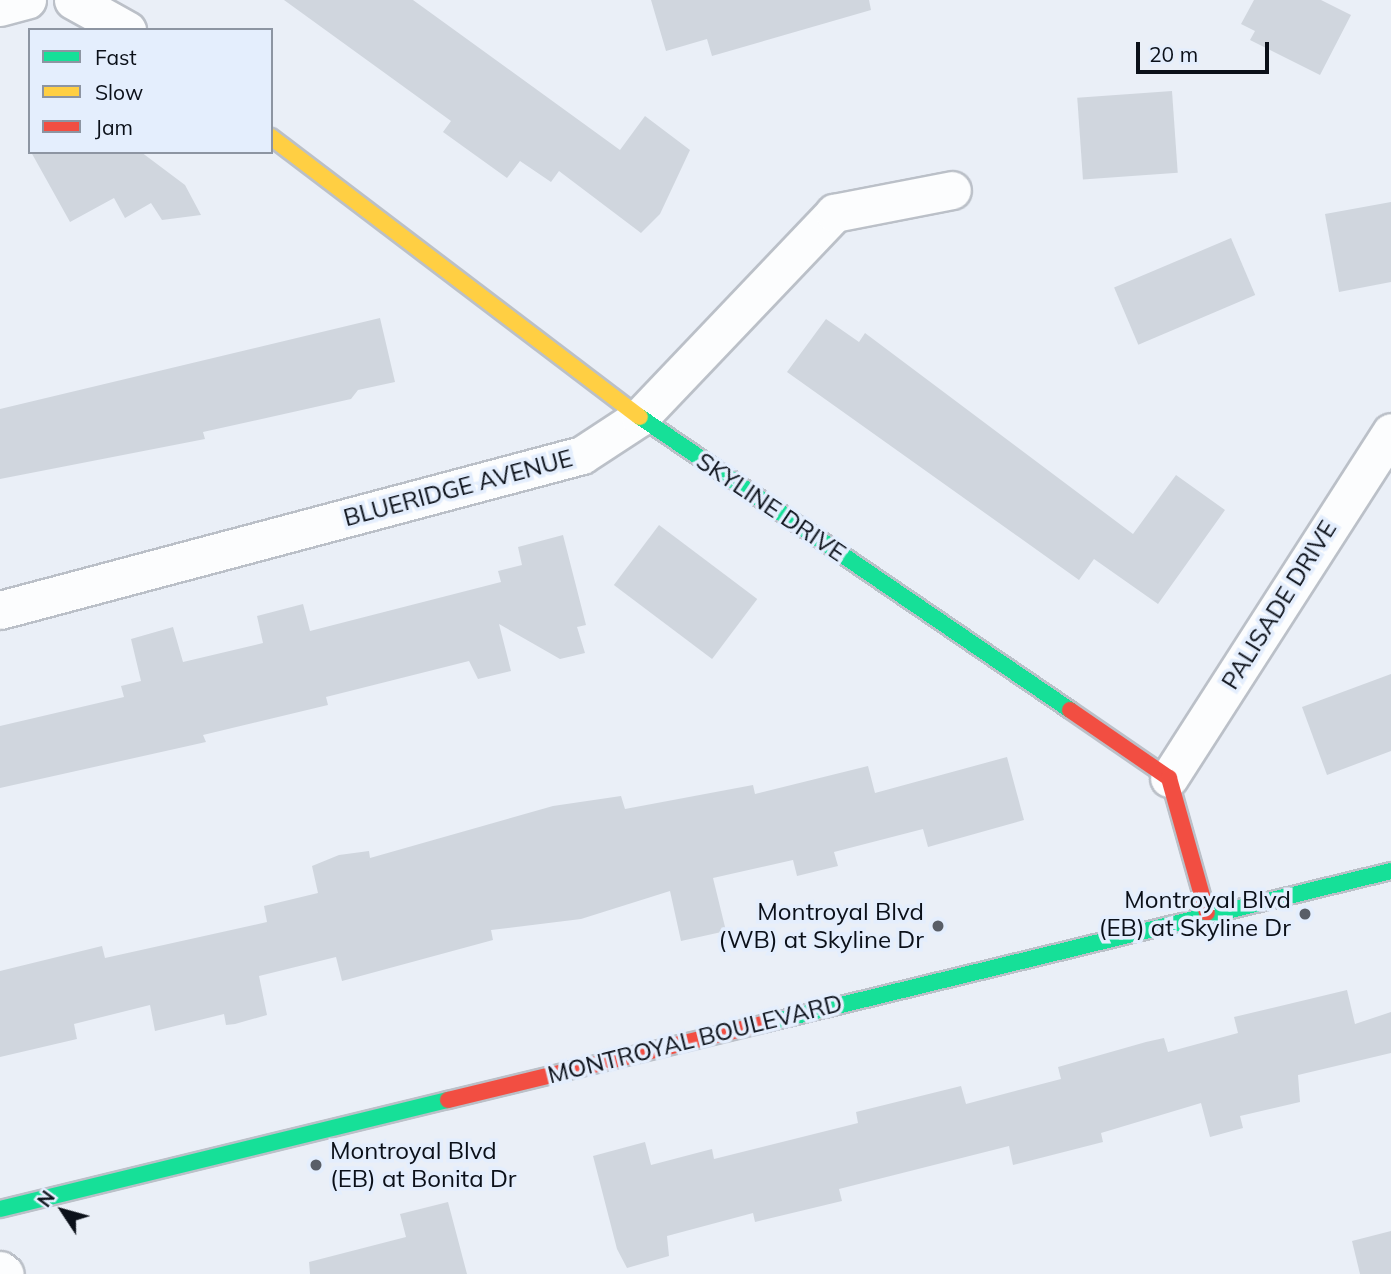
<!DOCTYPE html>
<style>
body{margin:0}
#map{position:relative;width:1391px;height:1274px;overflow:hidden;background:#eaeff7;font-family:Mulish,sans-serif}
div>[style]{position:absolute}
.building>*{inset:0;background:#d0d6de;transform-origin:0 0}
.roads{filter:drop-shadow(2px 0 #bbc0c8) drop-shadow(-2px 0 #bbc0c8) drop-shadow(0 2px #bbc0c8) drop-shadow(0 -2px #bbc0c8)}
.street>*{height:37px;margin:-18.5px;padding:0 18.5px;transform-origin:18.5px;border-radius:18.5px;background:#fcfdfe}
.fast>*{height:16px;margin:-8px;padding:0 8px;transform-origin:8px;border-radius:8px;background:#16e098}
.slow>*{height:16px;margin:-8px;padding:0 8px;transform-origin:8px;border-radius:8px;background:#ffcf43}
.jam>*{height:16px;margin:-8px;padding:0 8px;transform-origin:8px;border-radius:8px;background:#f24e42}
.dots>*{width:19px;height:19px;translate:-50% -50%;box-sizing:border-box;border:4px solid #e4eefd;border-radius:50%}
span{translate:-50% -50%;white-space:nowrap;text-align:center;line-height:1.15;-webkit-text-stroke:7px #e4eefd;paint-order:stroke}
.street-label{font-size:24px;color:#0b1019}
.poi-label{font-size:24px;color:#0b1019}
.right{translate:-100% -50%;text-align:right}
.left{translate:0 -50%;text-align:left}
.legend{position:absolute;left:28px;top:28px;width:245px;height:126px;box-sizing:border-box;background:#e4eefd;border:2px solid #8d95a2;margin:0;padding:9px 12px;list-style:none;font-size:21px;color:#0b1019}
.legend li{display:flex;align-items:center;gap:14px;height:35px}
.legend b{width:35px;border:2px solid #8d95a2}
.north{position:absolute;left:28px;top:1176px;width:70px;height:70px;-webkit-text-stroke:5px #e4eefd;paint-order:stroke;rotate:306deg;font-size:19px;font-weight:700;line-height:28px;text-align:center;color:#0b1019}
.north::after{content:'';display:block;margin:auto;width:24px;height:32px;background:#0b1019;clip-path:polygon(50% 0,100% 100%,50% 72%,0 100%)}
.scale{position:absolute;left:1136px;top:42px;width:133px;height:32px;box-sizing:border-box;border:4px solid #0b1019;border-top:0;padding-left:9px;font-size:21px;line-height:24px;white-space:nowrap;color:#0b1019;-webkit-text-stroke:5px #e4eefd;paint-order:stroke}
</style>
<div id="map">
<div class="building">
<i style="clip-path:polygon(284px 0,413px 0,620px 150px,645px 116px,690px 150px,660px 214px,641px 233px,559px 171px,551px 182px,520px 161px,507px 178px,443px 132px,451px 121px)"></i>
<i style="clip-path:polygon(651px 0,869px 0,871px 10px,712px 56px,707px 39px,666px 51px)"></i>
<i style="clip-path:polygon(1254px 0,1321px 0,1351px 15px,1320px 75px,1250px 40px,1255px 31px,1241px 24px)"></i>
<i style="left:1172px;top:91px;width:82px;height:95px;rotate:86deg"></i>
<i style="clip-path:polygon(31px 152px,141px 152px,185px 185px,201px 215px,162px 220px,151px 203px,125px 218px,114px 198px,70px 222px)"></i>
<i style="clip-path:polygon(1391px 202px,1391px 282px,1339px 292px,1325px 214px)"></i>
<i style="left:1231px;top:238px;width:62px;height:127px;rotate:67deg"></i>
<i style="clip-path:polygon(380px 318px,395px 382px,358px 390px,351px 399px,203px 432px,205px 439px,0 479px,0 409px)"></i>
<i style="clip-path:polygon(826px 319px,859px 342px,865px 333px,1133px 534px,1176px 475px,1225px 510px,1158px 604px,1094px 559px,1079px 580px,787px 372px)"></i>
<i style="left:659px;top:525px;width:123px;height:75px;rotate:37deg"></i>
<i style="clip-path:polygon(563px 535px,586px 625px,577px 627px,585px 653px,560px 659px,499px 624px,511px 671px,478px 679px,469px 661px,326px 697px,328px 705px,203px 735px,206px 742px,0 788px,0 726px,124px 697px,121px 686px,141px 681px,131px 639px,173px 627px,183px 662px,263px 643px,257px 616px,303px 604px,310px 631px,501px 582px,498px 571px,522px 565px,518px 547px)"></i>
<i style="clip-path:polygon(1391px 674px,1391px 751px,1327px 775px,1302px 707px)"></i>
<i style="clip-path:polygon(1007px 757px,1024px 820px,928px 847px,923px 829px,834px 852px,838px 866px,797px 876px,793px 860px,713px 878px,726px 931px,681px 941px,670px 891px,581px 919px,491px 930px,493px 940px,342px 981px,336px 957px,259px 976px,267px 1015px,235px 1024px,226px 1025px,224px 1014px,155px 1031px,150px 1005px,74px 1024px,77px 1039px,0 1057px,0 971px,102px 946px,105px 958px,267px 922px,264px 906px,318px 893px,312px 866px,339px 855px,369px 851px,370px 858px,553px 806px,621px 796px,625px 809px,753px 785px,755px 794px,868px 766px,875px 793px)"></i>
<i style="clip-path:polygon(1347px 990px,1355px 1024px,1391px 1012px,1391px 1053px,1298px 1075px,1300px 1102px,1240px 1116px,1243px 1128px,1210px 1137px,1201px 1103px,1101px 1133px,1103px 1142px,1013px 1165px,1009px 1146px,839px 1189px,842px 1201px,755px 1222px,753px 1213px,667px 1236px,669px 1256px,627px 1268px,617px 1249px,593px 1156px,645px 1142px,651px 1165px,712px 1149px,714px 1159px,858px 1123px,856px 1112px,961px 1086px,966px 1104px,1061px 1079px,1058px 1067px,1146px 1042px,1164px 1038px,1168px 1052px,1238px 1033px,1234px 1017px)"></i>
<i style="clip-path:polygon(448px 1202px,467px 1274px,310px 1274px,309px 1262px,406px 1237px,400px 1214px)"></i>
<i style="clip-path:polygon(1391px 1231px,1391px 1274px,1360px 1274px,1352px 1241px)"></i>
</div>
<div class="roads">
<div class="street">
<i style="left:73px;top:0;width:62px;rotate:29.1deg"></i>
<i style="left:0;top:7px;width:28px;rotate:-15deg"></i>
<i style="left:0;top:610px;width:602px;rotate:-14.91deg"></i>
<i style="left:582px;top:455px;width:69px;rotate:-33.2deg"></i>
<i style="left:640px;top:417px;width:282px;rotate:-46.4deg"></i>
<i style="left:834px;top:213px;width:120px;rotate:-11deg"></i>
<i style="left:1169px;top:778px;width:411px;rotate:-57.3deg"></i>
<i style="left:0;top:1270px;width:6px;rotate:39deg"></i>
</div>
<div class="fast">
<i style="left:640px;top:417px;width:520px;rotate:34.27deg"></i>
<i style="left:763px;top:1024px;width:646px;rotate:-13.69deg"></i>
<i style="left:0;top:1209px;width:461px;rotate:-13.7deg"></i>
</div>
<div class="slow">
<i style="left:271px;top:137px;width:463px;rotate:37.2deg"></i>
</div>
<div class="jam">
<i style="left:1070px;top:710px;width:120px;rotate:34.5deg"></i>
<i style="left:1169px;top:778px;width:140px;rotate:74.3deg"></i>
<i style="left:448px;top:1100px;width:324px;rotate:-13.6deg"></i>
</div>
</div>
<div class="dots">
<i style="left:1305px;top:914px;background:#595e67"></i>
<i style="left:938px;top:926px;background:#595e67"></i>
<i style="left:316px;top:1165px;background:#595e67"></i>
</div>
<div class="street-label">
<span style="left:458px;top:488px;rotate:-15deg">BLUERIDGE AVENUE</span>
<span style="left:771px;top:507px;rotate:34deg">SKYLINE DRIVE</span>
<span style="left:1279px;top:605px;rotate:-58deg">PALISADE DRIVE</span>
<span style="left:695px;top:1039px;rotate:-14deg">MONTROYAL BOULEVARD</span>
</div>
<div class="poi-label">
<span class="right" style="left:1291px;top:914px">Montroyal Blvd<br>(EB) at Skyline Dr</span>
<span class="right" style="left:924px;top:926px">Montroyal Blvd<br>(WB) at Skyline Dr</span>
<span class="left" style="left:330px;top:1165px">Montroyal Blvd<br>(EB) at Bonita Dr</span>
</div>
<ul class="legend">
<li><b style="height:9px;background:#16e098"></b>Fast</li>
<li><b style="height:9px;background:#ffcf43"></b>Slow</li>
<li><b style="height:9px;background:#f24e42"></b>Jam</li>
</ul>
<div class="north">N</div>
<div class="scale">20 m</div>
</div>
